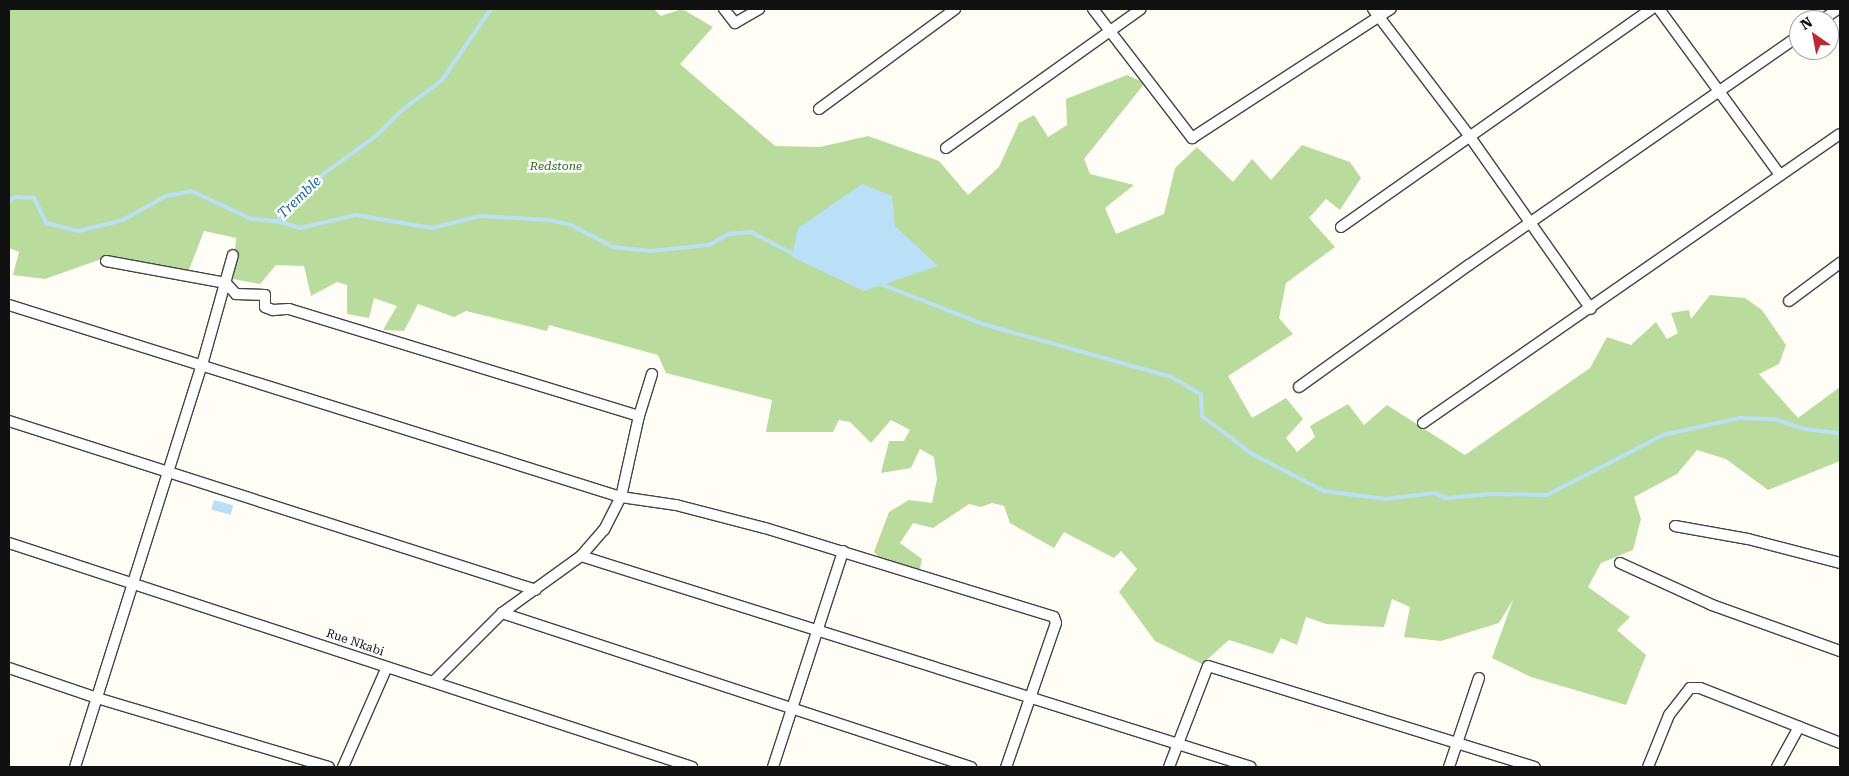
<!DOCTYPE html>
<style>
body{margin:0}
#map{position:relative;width:1849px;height:776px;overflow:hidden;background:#fffdf5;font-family:"Roboto Serif",serif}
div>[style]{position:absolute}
.forest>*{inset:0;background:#b9dc9c}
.water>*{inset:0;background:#b9e0f7;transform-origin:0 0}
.stream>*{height:4px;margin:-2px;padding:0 2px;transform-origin:2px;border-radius:2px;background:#b9e0f7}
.roads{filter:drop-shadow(1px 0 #444) drop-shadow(-1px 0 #444) drop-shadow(0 1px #444) drop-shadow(0 -1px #444)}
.minor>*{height:10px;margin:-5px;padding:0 5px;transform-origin:5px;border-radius:5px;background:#fff}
span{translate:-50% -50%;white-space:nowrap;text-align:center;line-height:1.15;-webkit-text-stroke:5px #fff;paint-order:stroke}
.park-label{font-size:12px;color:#2f6b1f;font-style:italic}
.street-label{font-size:12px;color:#111}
.water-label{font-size:14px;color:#1768a6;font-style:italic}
.frame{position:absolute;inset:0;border:10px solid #111;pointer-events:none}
.north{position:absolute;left:1789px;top:10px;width:50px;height:50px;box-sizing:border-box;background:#fff;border:1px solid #a0a0a0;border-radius:50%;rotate:327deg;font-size:14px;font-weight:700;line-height:20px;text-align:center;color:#111}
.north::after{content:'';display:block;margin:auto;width:18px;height:22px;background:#c4262e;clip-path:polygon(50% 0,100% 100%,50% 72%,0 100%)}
</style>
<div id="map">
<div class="forest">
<i style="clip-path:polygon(9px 9px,654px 9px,661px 16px,682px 9px,713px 27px,680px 64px,775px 146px,820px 147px,868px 136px,939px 161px,968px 195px,999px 167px,1019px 123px,1034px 115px,1048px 137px,1067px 125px,1066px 99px,1127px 75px,1145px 83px,1084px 159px,1090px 174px,1134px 185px,1105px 208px,1116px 234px,1164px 214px,1175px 168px,1197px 147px,1233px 182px,1252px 159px,1271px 180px,1302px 145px,1350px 162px,1361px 178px,1340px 210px,1326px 199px,1309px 218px,1335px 247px,1286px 283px,1279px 318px,1293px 334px,1228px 376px,1252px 418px,1286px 398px,1303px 419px,1286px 438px,1297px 452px,1315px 437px,1310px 426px,1348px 404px,1364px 425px,1387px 405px,1465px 455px,1590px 368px,1607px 337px,1631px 345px,1656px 322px,1667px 339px,1678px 333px,1671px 313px,1689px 310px,1691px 319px,1710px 295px,1745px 298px,1762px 310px,1786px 345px,1779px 364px,1759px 374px,1798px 418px,1840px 387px,1840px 461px,1768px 490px,1726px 459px,1697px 450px,1677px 474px,1634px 497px,1641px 519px,1633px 550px,1601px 563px,1588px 587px,1630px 617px,1617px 630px,1646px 655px,1626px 705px,1531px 677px,1492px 658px,1513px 600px,1499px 623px,1441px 641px,1404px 637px,1410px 607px,1392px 599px,1384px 627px,1326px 624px,1306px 617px,1297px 645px,1281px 638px,1273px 654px,1229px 640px,1202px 664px,1155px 641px,1119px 592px,1137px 569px,1121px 551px,1114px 558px,1064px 532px,1054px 548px,1010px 523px,1004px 506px,992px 503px,981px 507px,969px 504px,933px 528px,913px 523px,900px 543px,922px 559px,919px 573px,883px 561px,874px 552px,889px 512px,909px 500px,932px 503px,937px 479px,934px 457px,920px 449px,911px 468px,881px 473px,889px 441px,904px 441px,910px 430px,891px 420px,871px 443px,850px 422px,839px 420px,833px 432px,766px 432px,772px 400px,666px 373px,658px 355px,549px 325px,547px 331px,466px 311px,454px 317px,418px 304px,404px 331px,383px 330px,397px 306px,374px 298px,369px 318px,347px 314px,347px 285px,337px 282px,311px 296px,304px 266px,276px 265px,260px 284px,233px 279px,236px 238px,204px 231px,187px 275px,107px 257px,45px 279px,13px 275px,19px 252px,9px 248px)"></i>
</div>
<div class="water">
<i style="clip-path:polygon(862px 184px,892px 196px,895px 226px,938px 266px,864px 291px,792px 257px,798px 228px)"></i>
<i style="left:214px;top:500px;width:20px;height:10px;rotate:15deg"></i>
</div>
<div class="stream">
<i style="left:9px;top:201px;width:7px;rotate:-34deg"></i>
<i style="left:15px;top:197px;width:19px;rotate:3deg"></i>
<i style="left:34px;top:198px;width:28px;rotate:64deg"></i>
<i style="left:46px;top:223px;width:34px;rotate:14deg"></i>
<i style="left:79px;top:231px;width:45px;rotate:-14deg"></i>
<i style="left:123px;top:220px;width:49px;rotate:-29.2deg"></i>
<i style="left:166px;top:196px;width:25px;rotate:-11deg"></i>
<i style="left:191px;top:191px;width:67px;rotate:24.7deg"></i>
<i style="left:252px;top:219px;width:25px;rotate:5deg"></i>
<i style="left:277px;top:221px;width:64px;rotate:-45.6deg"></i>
<i style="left:322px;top:175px;width:68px;rotate:-36deg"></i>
<i style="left:377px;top:135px;width:34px;rotate:-45deg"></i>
<i style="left:401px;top:111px;width:51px;rotate:-37.1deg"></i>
<i style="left:442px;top:80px;width:86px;rotate:-55.4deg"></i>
<i style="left:277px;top:221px;width:24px;rotate:17deg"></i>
<i style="left:300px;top:228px;width:57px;rotate:-13.1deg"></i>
<i style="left:356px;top:215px;width:77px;rotate:9.7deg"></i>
<i style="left:432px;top:228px;width:49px;rotate:-14deg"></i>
<i style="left:480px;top:216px;width:69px;rotate:3.3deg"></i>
<i style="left:549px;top:220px;width:23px;rotate:13deg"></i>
<i style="left:571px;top:225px;width:47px;rotate:27.6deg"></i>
<i style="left:613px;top:247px;width:38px;rotate:6deg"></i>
<i style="left:651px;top:251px;width:58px;rotate:-5.9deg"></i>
<i style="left:709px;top:245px;width:23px;rotate:-29deg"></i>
<i style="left:729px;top:234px;width:22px;rotate:-5deg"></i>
<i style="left:751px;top:232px;width:51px;rotate:27.1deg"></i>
<i style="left:878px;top:283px;width:113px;rotate:21.3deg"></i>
<i style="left:983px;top:324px;width:195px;rotate:15.7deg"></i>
<i style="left:1171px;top:377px;width:34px;rotate:30deg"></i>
<i style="left:1201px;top:394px;width:22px;rotate:87deg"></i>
<i style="left:1202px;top:416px;width:63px;rotate:37.2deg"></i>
<i style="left:1252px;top:454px;width:81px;rotate:27.2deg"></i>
<i style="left:1324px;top:491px;width:62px;rotate:7.5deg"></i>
<i style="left:1385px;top:499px;width:49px;rotate:-7deg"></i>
<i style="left:1434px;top:493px;width:13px;rotate:23deg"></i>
<i style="left:1446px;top:498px;width:45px;rotate:-5.1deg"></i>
<i style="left:1491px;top:494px;width:56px;rotate:1deg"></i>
<i style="left:1547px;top:495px;width:131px;rotate:-27.3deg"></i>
<i style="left:1663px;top:435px;width:79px;rotate:-12.4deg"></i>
<i style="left:1740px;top:418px;width:34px;rotate:2deg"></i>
<i style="left:1774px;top:419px;width:33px;rotate:18deg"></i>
<i style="left:1805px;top:429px;width:35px;rotate:7deg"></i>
</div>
<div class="roads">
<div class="minor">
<i style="left:724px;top:9px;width:18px;rotate:52deg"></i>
<i style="left:735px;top:23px;width:28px;rotate:-30deg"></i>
<i style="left:1093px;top:9px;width:163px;rotate:52.5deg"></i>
<i style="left:1192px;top:138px;width:237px;rotate:-33deg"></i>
<i style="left:1373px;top:9px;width:161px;rotate:52.8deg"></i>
<i style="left:1470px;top:137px;width:210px;rotate:54.9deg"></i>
<i style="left:1659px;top:9px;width:205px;rotate:53.9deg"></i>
<i style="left:1822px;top:20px;width:19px;rotate:-35deg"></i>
<i style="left:819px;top:109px;width:169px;rotate:-36.3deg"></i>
<i style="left:946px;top:148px;width:239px;rotate:-35.5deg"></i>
<i style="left:1341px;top:227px;width:379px;rotate:-35.1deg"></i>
<i style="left:106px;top:261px;width:122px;rotate:10.4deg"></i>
<i style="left:226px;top:283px;width:15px;rotate:48deg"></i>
<i style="left:236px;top:294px;width:29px;rotate:2deg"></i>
<i style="left:265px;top:295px;width:12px;rotate:90deg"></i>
<i style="left:265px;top:307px;width:9px;rotate:21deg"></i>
<i style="left:273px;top:310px;width:16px;rotate:-4deg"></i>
<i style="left:289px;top:309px;width:366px;rotate:17deg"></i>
<i style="left:1789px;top:301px;width:64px;rotate:-36.7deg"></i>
<i style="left:9px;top:305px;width:641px;rotate:17.42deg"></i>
<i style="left:621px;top:497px;width:56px;rotate:8.3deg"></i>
<i style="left:676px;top:505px;width:92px;rotate:14.5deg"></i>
<i style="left:765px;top:528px;width:302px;rotate:17.1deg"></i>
<i style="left:1054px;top:617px;width:6px;rotate:72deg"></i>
<i style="left:1056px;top:623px;width:152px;rotate:109.1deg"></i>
<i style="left:1299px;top:387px;width:209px;rotate:-35.7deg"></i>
<i style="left:1469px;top:265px;width:402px;rotate:-34.8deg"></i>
<i style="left:9px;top:421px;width:553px;rotate:17.78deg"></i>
<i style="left:1423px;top:423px;width:507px;rotate:-34.72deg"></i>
<i style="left:1675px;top:526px;width:74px;rotate:10.1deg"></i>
<i style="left:1748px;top:539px;width:95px;rotate:14.6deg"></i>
<i style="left:9px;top:543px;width:719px;rotate:18.16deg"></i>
<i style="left:581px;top:556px;width:702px;rotate:17.48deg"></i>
<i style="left:1620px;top:563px;width:101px;rotate:24.5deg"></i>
<i style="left:1712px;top:605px;width:136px;rotate:19.8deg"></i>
<i style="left:502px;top:613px;width:494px;rotate:18.2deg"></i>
<i style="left:9px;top:668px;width:93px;rotate:18.8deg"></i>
<i style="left:97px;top:698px;width:242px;rotate:16.6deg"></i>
<i style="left:433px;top:682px;width:98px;rotate:-45deg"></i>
<i style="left:502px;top:613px;width:97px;rotate:-35.8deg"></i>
<i style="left:581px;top:556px;width:35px;rotate:-49deg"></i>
<i style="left:604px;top:530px;width:37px;rotate:-63deg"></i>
<i style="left:621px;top:497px;width:83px;rotate:-77.5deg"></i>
<i style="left:639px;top:416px;width:44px;rotate:-72.8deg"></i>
<i style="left:75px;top:767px;width:422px;rotate:-72.5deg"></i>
<i style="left:202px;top:365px;width:114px;rotate:-74.3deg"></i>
<i style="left:343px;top:767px;width:109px;rotate:-66.3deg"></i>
<i style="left:773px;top:767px;width:227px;rotate:-72deg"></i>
<i style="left:1169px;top:767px;width:108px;rotate:-68.9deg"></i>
<i style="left:1208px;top:666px;width:342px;rotate:17.2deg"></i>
<i style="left:1449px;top:767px;width:94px;rotate:-71.4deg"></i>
<i style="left:1648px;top:767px;width:56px;rotate:-68deg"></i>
<i style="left:1669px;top:715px;width:34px;rotate:-52deg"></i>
<i style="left:1690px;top:688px;width:10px"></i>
<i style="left:1700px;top:688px;width:150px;rotate:21.4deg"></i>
<i style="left:1777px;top:767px;width:46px;rotate:-61.2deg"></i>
</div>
</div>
<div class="park-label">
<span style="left:556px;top:167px">Redstone</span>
</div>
<div class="street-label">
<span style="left:355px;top:643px;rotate:19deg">Rue Nkabi</span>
</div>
<div class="water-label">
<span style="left:299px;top:197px;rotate:-44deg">Tremble</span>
</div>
<div class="frame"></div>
<div class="north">N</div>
</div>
